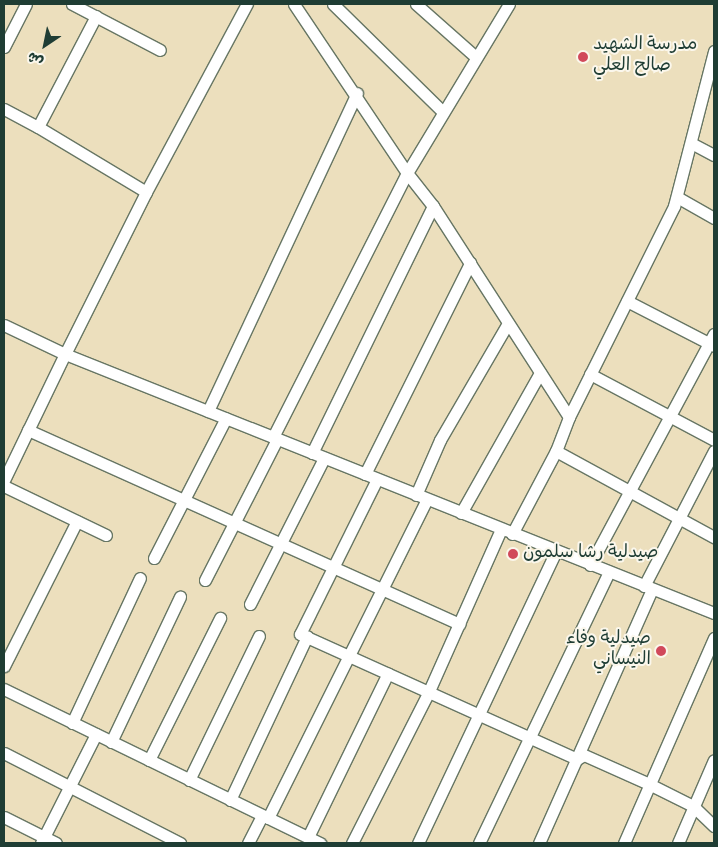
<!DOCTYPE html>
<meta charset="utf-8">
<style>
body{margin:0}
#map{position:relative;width:718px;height:847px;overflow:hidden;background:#ecdfbd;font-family:"Gochi Hand","Playpen Sans Arabic",sans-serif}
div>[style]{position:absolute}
.roads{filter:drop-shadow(1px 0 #677664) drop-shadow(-1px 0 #677664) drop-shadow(0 1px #677664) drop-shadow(0 -1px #677664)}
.minor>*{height:11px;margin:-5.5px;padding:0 5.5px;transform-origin:5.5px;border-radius:5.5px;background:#fff}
.dots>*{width:14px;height:14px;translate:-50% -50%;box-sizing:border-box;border:2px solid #fbf7ec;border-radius:50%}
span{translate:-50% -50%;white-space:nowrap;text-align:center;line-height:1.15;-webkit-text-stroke:4px #fbf7ec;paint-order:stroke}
.poi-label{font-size:18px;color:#1f3d34}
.left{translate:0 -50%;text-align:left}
.right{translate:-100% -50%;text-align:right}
.frame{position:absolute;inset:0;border:5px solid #1f3d34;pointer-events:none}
.north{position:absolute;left:20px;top:20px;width:50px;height:50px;-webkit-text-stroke:4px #fbf7ec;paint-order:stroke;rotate:214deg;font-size:14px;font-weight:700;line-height:20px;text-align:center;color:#1f3d34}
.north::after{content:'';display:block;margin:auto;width:18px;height:22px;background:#1f3d34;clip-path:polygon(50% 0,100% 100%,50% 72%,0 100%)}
</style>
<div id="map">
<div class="roads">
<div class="minor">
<i style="left:72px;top:4px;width:99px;rotate:27.6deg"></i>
<i style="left:333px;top:4px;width:154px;rotate:44.5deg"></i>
<i style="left:416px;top:4px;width:80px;rotate:41.5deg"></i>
<i style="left:509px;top:4px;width:197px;rotate:121.1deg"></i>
<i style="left:407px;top:173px;width:42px;rotate:51.8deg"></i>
<i style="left:433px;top:206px;width:251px;rotate:57.2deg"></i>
<i style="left:569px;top:417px;width:236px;rotate:-63.5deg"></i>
<i style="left:674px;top:206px;width:160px;rotate:-75.5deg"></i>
<i style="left:96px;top:16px;width:125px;rotate:117.6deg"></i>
<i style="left:38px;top:127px;width:126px;rotate:31deg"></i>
<i style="left:4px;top:47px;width:48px;rotate:-62.9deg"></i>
<i style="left:4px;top:109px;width:38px;rotate:28deg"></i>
<i style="left:691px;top:143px;width:26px;rotate:28deg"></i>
<i style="left:677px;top:197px;width:43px;rotate:29.6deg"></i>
<i style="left:627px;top:301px;width:98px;rotate:27.3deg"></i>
<i style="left:4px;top:325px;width:68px;rotate:25.4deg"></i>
<i style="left:65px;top:354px;width:181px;rotate:-63.4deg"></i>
<i style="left:146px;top:192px;width:213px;rotate:-61.8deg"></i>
<i style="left:590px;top:374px;width:140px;rotate:28deg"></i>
<i style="left:208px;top:411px;width:351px;rotate:-64.9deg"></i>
<i style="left:28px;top:430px;width:473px;rotate:24.2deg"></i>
<i style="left:273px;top:437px;width:296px;rotate:-63.1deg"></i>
<i style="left:407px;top:173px;width:203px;rotate:-123.8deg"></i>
<i style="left:556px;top:451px;width:180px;rotate:28.6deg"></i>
<i style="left:312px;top:453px;width:275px;rotate:-63.9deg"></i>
<i style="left:365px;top:474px;width:236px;rotate:-63.5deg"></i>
<i style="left:377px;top:479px;width:173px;rotate:116.4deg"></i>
<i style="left:300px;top:634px;width:304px;rotate:24.3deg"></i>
<i style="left:577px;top:759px;width:8px;rotate:-30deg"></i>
<i style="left:584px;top:755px;width:71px;rotate:24deg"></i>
<i style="left:649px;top:784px;width:49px;rotate:26.6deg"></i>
<i style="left:693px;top:806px;width:29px;rotate:44deg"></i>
<i style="left:4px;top:480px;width:140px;rotate:-64.2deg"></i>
<i style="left:65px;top:354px;width:699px;rotate:21.76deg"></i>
<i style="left:4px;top:486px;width:113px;rotate:25.7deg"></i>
<i style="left:416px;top:495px;width:60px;rotate:-66.4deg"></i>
<i style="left:440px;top:440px;width:135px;rotate:-59.8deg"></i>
<i style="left:461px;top:513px;width:161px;rotate:-60.6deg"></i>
<i style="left:512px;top:534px;width:94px;rotate:-62.1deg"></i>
<i style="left:556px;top:451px;width:36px;rotate:-69deg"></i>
<i style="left:154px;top:558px;width:157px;rotate:-62.8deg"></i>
<i style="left:590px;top:565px;width:262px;rotate:-61.8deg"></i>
<i style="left:205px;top:580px;width:158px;rotate:-62.9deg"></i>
<i style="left:644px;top:586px;width:152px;rotate:-62.6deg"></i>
<i style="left:250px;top:604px;width:164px;rotate:-63.1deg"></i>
<i style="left:4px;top:666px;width:162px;rotate:-63.3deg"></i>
<i style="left:4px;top:689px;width:352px;rotate:26deg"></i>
<i style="left:72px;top:723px;width:160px;rotate:-64.9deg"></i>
<i style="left:111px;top:742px;width:161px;rotate:-64.6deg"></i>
<i style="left:4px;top:753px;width:198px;rotate:27.1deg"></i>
<i style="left:149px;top:760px;width:159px;rotate:-63.4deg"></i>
<i style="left:189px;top:780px;width:160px;rotate:-64.1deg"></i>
<i style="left:230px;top:800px;width:181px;rotate:-64.8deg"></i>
<i style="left:4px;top:817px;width:58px;rotate:26.6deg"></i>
<i style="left:268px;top:818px;width:356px;rotate:-63.5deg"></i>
<i style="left:308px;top:837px;width:182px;rotate:-64deg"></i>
<i style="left:41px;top:843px;width:122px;rotate:-63.2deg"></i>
<i style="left:248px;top:843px;width:31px;rotate:-63deg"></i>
<i style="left:352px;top:843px;width:170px;rotate:-63.1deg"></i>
<i style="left:429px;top:691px;width:177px;rotate:-66deg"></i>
<i style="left:418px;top:843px;width:323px;rotate:-64.7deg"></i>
<i style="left:479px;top:843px;width:301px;rotate:-64.4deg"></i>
<i style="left:539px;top:843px;width:278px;rotate:-66deg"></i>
<i style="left:624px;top:843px;width:224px;rotate:-66.3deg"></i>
<i style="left:678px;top:843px;width:90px;rotate:-66.6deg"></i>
</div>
</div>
<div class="dots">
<i style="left:583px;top:57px;background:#d1495b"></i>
<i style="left:513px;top:554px;background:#d1495b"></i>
<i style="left:661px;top:651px;background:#d1495b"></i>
</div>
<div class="poi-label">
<span class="left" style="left:593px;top:57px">مدرسة الشهيد<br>صالح العلي</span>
<span class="left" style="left:523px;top:554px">صيدلية رشا سلمون</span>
<span class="right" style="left:651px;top:651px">صيدلية وفاء<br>النيساني</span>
</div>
<div class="frame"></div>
<div class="north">ش</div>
</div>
